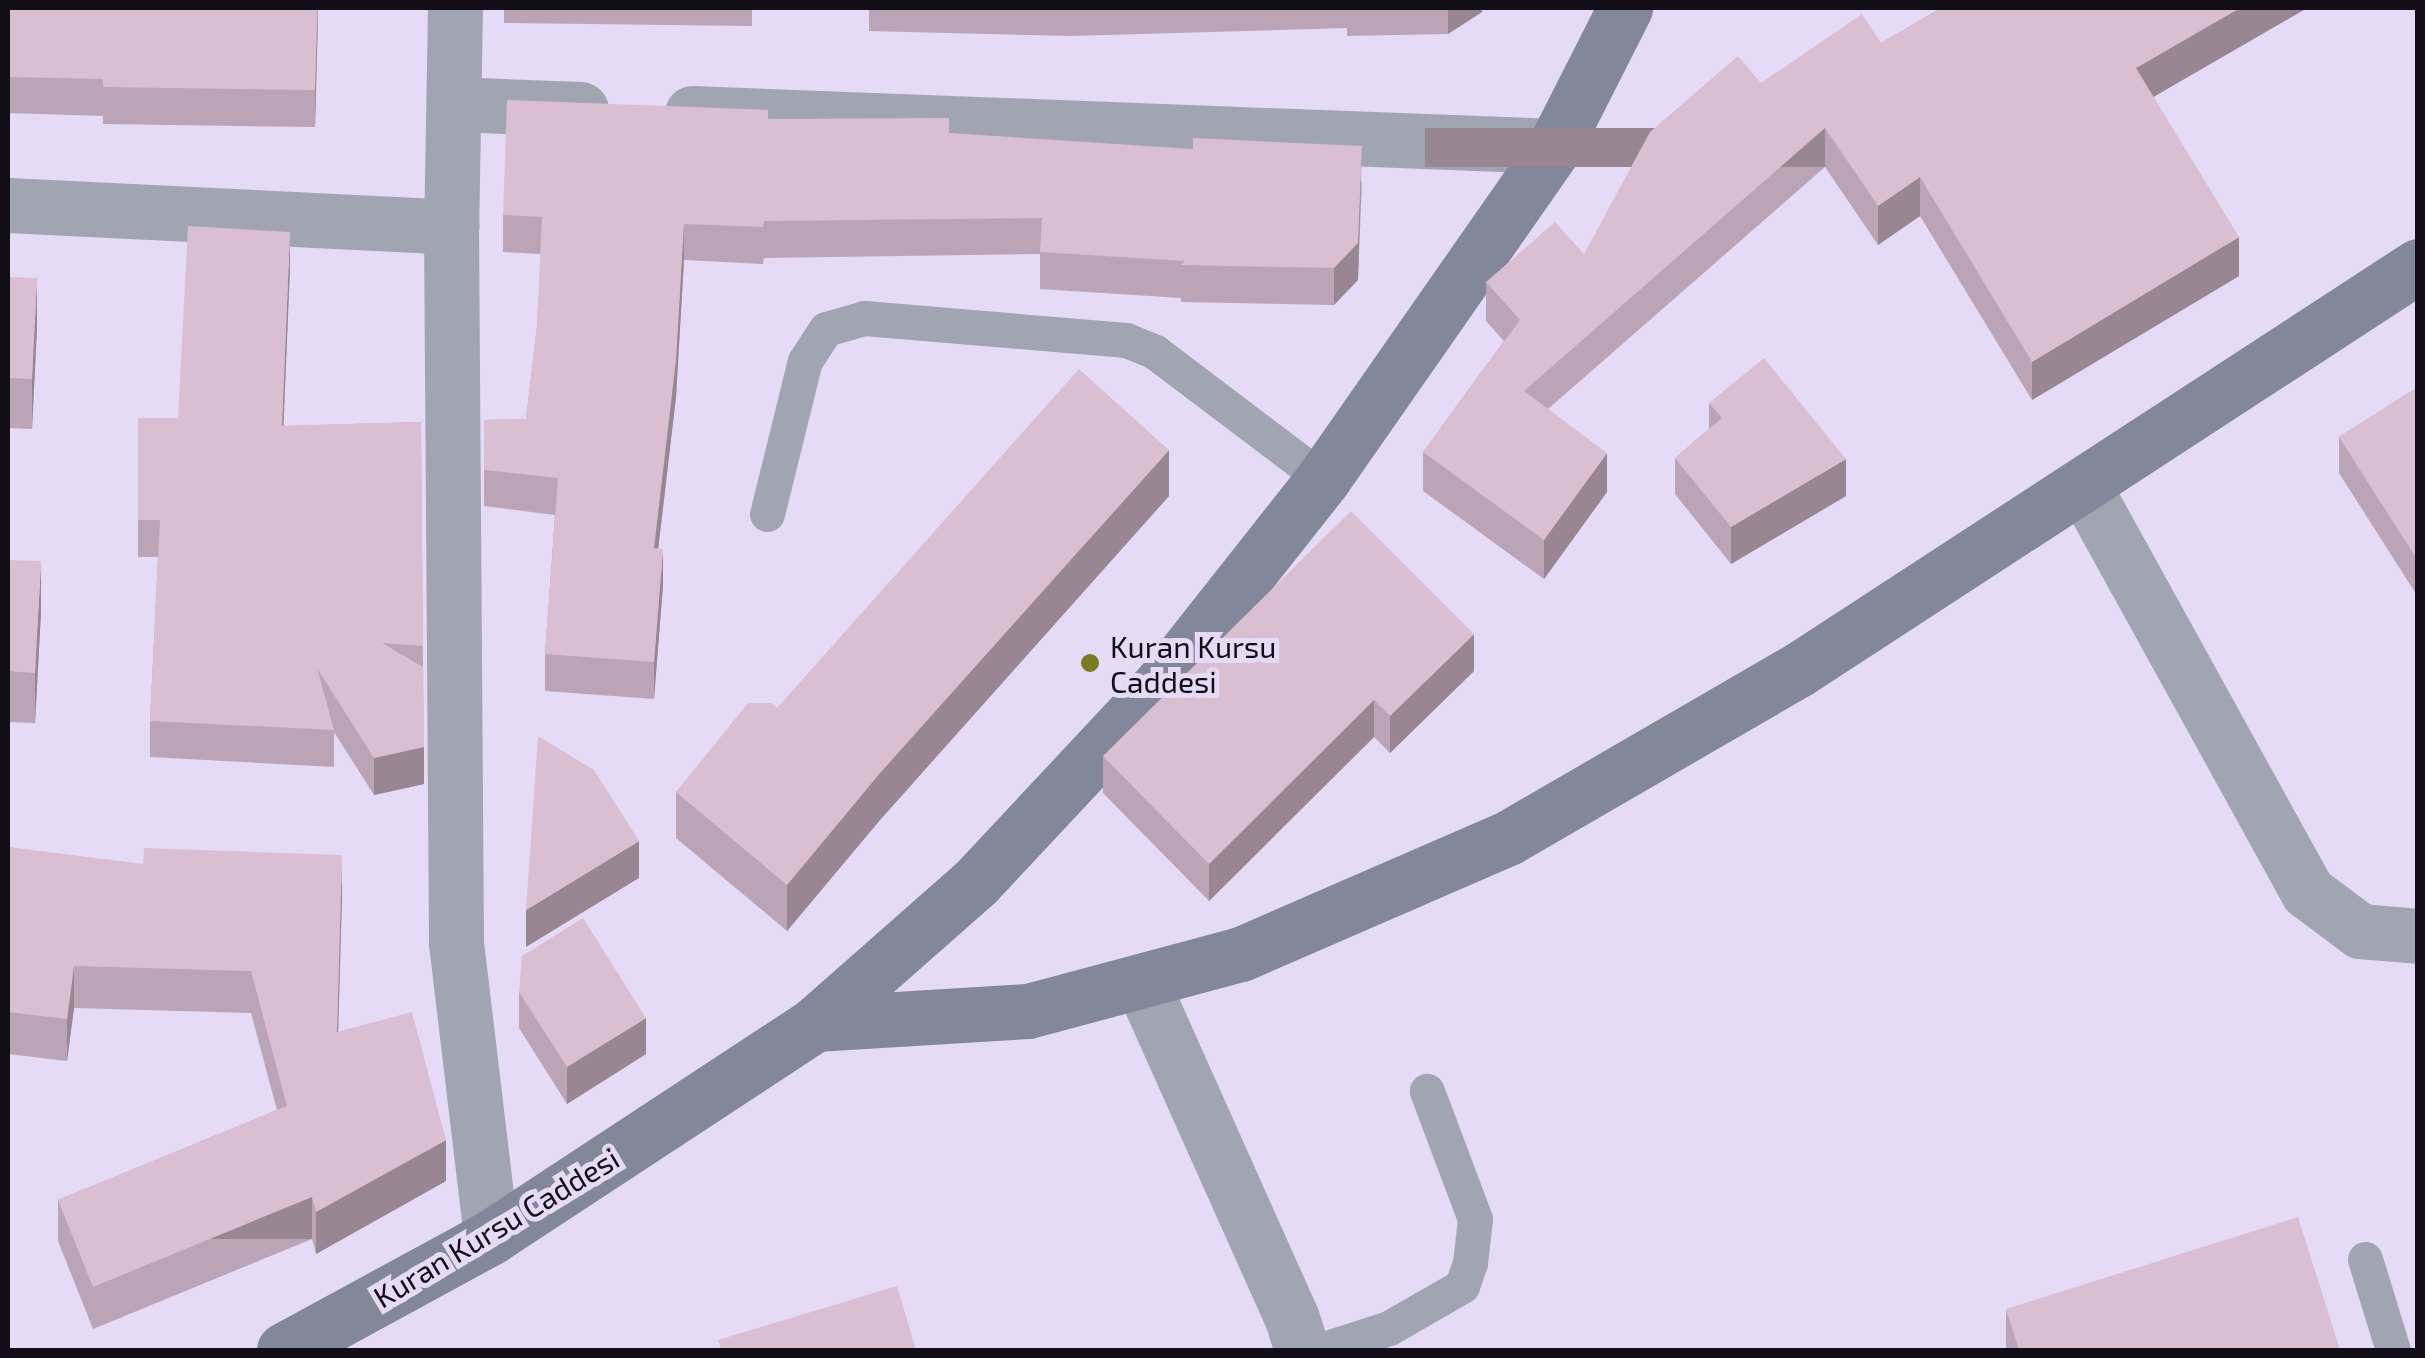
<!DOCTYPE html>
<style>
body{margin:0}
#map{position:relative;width:2425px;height:1358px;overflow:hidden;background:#e6dbf7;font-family:"Exo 2",sans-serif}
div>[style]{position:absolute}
.lane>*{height:35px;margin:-17.5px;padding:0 17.5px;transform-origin:17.5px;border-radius:17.5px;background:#a1a5b1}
.street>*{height:55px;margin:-27.5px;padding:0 27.5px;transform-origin:27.5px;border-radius:27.5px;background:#a1a5b1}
.secondary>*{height:55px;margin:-27.5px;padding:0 27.5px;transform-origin:27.5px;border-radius:27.5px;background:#82889a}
.wall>*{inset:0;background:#bba4b5}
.shaded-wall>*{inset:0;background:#998693;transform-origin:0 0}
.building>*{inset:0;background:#dabfd2}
.dots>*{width:28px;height:28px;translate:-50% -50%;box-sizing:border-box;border:5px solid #e6dbf7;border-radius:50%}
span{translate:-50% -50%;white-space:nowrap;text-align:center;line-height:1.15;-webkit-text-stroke:10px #e6dbf7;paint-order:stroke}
.poi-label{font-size:30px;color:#120e18}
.left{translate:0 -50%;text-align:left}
.street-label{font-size:30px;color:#120e18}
.frame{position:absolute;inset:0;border:10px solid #120e18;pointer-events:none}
</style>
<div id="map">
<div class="lane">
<i style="left:767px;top:514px;width:158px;rotate:-76.1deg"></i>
<i style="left:805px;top:361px;width:38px;rotate:-57deg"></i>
<i style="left:826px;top:329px;width:40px;rotate:-16deg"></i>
<i style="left:864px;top:318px;width:263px;rotate:4.8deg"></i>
<i style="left:1126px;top:340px;width:31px;rotate:22deg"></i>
<i style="left:1155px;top:352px;width:211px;rotate:37.1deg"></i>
<i style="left:2365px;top:1259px;width:95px;rotate:72.9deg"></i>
<i style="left:1321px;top:1350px;width:71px;rotate:-17.9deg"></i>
<i style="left:1389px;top:1328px;width:84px;rotate:-29.9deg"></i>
<i style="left:1462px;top:1286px;width:24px;rotate:-71deg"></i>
<i style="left:1470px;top:1263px;width:44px;rotate:-83.5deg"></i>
<i style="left:1475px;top:1219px;width:137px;rotate:-110.6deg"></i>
</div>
<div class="street">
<i style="left:455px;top:8px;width:219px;rotate:91deg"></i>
<i style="left:451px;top:227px;width:716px;rotate:89.6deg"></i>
<i style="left:456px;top:943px;width:296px;rotate:83.2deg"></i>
<i style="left:454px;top:104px;width:127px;rotate:2.3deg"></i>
<i style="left:692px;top:113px;width:864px;rotate:2.19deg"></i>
<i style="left:8px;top:205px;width:444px;rotate:2.8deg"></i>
<i style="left:2083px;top:485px;width:465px;rotate:61.1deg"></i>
<i style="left:2308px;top:892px;width:65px;rotate:36.9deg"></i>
<i style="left:2360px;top:931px;width:58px;rotate:4.9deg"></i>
<i style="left:1141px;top:981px;width:369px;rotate:65.9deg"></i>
<i style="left:1292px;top:1318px;width:34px;rotate:73deg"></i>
</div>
<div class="secondary">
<i style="left:815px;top:1024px;width:213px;rotate:-3.5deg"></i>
<i style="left:1028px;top:1011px;width:220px;rotate:-15deg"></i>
<i style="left:1241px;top:954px;width:291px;rotate:-23.5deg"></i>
<i style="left:1508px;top:838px;width:335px;rotate:-30.1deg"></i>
<i style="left:1798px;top:670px;width:740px;rotate:-33.09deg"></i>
<i style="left:284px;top:1350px;width:236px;rotate:-28.6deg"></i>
<i style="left:491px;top:1237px;width:388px;rotate:-33.3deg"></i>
<i style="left:815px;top:1024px;width:215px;rotate:-41.4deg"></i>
<i style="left:976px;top:882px;width:272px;rotate:-46.9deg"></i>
<i style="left:1162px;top:683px;width:260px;rotate:-51.7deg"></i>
<i style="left:1323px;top:479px;width:406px;rotate:-55.1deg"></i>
<i style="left:1555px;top:146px;width:155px;rotate:-63.1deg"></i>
</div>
<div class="wall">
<i style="clip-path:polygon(8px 8px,318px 8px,315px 127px,103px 124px,103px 116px,8px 113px)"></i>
<i style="clip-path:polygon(504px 8px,752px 8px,752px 26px,504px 23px)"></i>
<i style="clip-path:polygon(869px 8px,1482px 8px,1482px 12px,1448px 34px,1347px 36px,1347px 28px,1071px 36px,869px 31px)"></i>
<i style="clip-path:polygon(1941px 8px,2307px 8px,2153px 97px,2239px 276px,2032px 400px,1920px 216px,1878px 245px,1825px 167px,1548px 409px,1607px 492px,1544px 579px,1423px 491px,1423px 452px,1504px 341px,1486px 321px,1486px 282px,1584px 254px,1761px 83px,1881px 43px)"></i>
<i style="clip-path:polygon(768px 119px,949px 133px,1362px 182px,1358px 280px,1334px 305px,1181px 302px,1181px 298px,1040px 289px,1040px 254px,764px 258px,763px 264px,684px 260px,676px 397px,658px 548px,663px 585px,654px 699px,545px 691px,545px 654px,555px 515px,484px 506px,484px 420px,526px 419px,537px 326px,541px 254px,503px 252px,503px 215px)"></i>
<i style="clip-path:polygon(290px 268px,283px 426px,421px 422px,424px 784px,374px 795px,334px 732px,334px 767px,150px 757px,150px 721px,158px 557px,138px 557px,138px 418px,178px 418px)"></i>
<i style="clip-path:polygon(8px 277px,37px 328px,32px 429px,8px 428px)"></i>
<i style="clip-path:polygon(2418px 387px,2418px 597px,2339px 473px,2339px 437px)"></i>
<i style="clip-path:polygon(1709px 403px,1846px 496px,1731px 564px,1675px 494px,1675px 458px,1709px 429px)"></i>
<i style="clip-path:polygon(1169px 496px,880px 820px,787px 931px,676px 838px,676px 792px,777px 708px)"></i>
<i style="clip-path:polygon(8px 560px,41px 612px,35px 723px,8px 722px)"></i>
<i style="clip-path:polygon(1474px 671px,1390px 753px,1374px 737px,1209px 901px,1103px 793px,1103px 756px)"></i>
<i style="clip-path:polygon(8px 847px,342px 896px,338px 1032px,446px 1181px,316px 1254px,312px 1239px,93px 1329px,58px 1241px,58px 1200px,277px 1110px,251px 1013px,74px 1008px,67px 1061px,8px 1054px)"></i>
<i style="clip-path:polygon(519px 992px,646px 1054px,567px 1104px,519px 1028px)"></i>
<i style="clip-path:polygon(2006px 1309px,2340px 1350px,2006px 1350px)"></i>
</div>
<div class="shaded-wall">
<i style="clip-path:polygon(318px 8px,318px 21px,315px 127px,315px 90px)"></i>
<i style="clip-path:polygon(1448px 8px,1482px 8px,1482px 12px,1448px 34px)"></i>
<i style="clip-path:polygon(2240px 8px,2307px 8px,2136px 107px,2136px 68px)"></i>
<i style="left:1825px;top:128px;width:39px;height:400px;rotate:90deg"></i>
<i style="clip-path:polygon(1362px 146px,1358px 280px,1334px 305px,1334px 268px)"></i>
<i style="clip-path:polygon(1920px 177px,1920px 216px,1878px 245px,1878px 206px)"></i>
<i style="clip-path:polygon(684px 224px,684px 260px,676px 397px,654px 585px,654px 548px)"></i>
<i style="clip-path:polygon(290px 232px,290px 268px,282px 463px,282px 426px)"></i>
<i style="clip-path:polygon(2239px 237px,2239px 276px,2032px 400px,2032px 362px)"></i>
<i style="clip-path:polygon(37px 278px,37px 328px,32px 429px,32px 379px)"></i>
<i style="clip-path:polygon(1169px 450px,1169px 496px,880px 820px,787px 931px,787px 885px,880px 773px)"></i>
<i style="clip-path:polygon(1607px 453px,1607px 492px,1544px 579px,1544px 540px)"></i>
<i style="clip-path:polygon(1846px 459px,1846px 496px,1731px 564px,1731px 527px)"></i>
<i style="clip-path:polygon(663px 549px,663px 585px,654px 699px,654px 662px)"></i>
<i style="clip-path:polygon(41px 561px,41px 612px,35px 723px,35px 673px)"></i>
<i style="clip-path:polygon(1474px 634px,1474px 671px,1390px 753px,1390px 716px)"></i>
<i style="clip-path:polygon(1374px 700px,1374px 737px,1209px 901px,1209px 864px)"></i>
<i style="clip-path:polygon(424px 747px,424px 784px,374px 795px,374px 758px)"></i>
<i style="clip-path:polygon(639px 841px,639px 878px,526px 947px,526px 910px)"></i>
<i style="clip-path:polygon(342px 855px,342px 896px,337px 1074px,337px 1032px)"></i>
<i style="clip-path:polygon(74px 966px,74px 1008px,67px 1061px,67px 1019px)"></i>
<i style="clip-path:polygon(646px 1018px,646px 1054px,567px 1104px,567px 1067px)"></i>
<i style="clip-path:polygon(446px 1140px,446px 1181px,316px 1254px,316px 1212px)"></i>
<i style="left:312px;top:1197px;width:42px;height:237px;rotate:90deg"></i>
</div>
<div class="building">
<i style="clip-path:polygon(8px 8px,317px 8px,315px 90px,103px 87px,103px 79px,8px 77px)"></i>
<i style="clip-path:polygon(1941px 8px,2240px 8px,2136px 68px,2239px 237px,2032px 362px,1920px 177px,1878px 206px,1825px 128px,1524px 391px,1607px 453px,1544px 540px,1423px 452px,1520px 320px,1486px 282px,1555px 222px,1584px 254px,1650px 132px,1738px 56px,1761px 83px,1862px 14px,1881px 43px)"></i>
<i style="clip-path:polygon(507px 100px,768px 110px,768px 119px,949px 118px,949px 133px,1193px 149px,1193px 138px,1362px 146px,1358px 243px,1334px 268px,1181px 265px,1185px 261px,1040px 252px,1042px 218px,764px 221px,763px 227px,684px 224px,676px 360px,654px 548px,663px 549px,654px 662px,545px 654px,558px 478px,484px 470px,484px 420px,526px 419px,537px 326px,542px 217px,503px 215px)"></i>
<i style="clip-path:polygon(188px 226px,290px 232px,282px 426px,421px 422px,423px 646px,382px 643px,423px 667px,424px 747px,374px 758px,317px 668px,334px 730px,150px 721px,160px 520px,138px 520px,138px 418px,178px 418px)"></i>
<i style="clip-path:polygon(8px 277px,37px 278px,32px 379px,8px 378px)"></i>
<i style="clip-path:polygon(1764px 358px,1846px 459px,1731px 527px,1675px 458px,1722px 418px,1709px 403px)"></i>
<i style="clip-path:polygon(1079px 369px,1169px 450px,880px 773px,787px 885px,676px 792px,748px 703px,771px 703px,777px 708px)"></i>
<i style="clip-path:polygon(2418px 387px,2418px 561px,2339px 437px)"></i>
<i style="clip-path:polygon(1351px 511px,1474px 634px,1390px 716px,1374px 700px,1209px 864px,1103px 756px)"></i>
<i style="clip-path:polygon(8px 560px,41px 561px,35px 673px,8px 671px)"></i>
<i style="clip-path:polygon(538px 736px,594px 770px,639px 841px,526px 910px)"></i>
<i style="clip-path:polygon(8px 847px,143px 864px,144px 848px,342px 855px,337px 1032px,412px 1012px,446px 1140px,316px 1212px,312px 1197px,93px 1287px,58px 1200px,287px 1106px,251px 971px,74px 966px,67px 1019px,8px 1012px)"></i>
<i style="clip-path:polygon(583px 918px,646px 1018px,567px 1067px,519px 992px,522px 956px)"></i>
<i style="clip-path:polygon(2298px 1217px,2340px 1350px,2019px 1350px,2006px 1309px)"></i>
<i style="clip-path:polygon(897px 1286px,916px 1350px,721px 1350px,718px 1340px)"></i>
</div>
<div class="dots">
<i style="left:1090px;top:663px;background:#797a22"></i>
</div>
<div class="poi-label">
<span class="left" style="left:1110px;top:663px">Kuran Kursu<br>Caddesi</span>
</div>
<div class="street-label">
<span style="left:496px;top:1227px;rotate:-31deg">Kuran Kursu Caddesi</span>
</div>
<div class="frame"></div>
</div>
